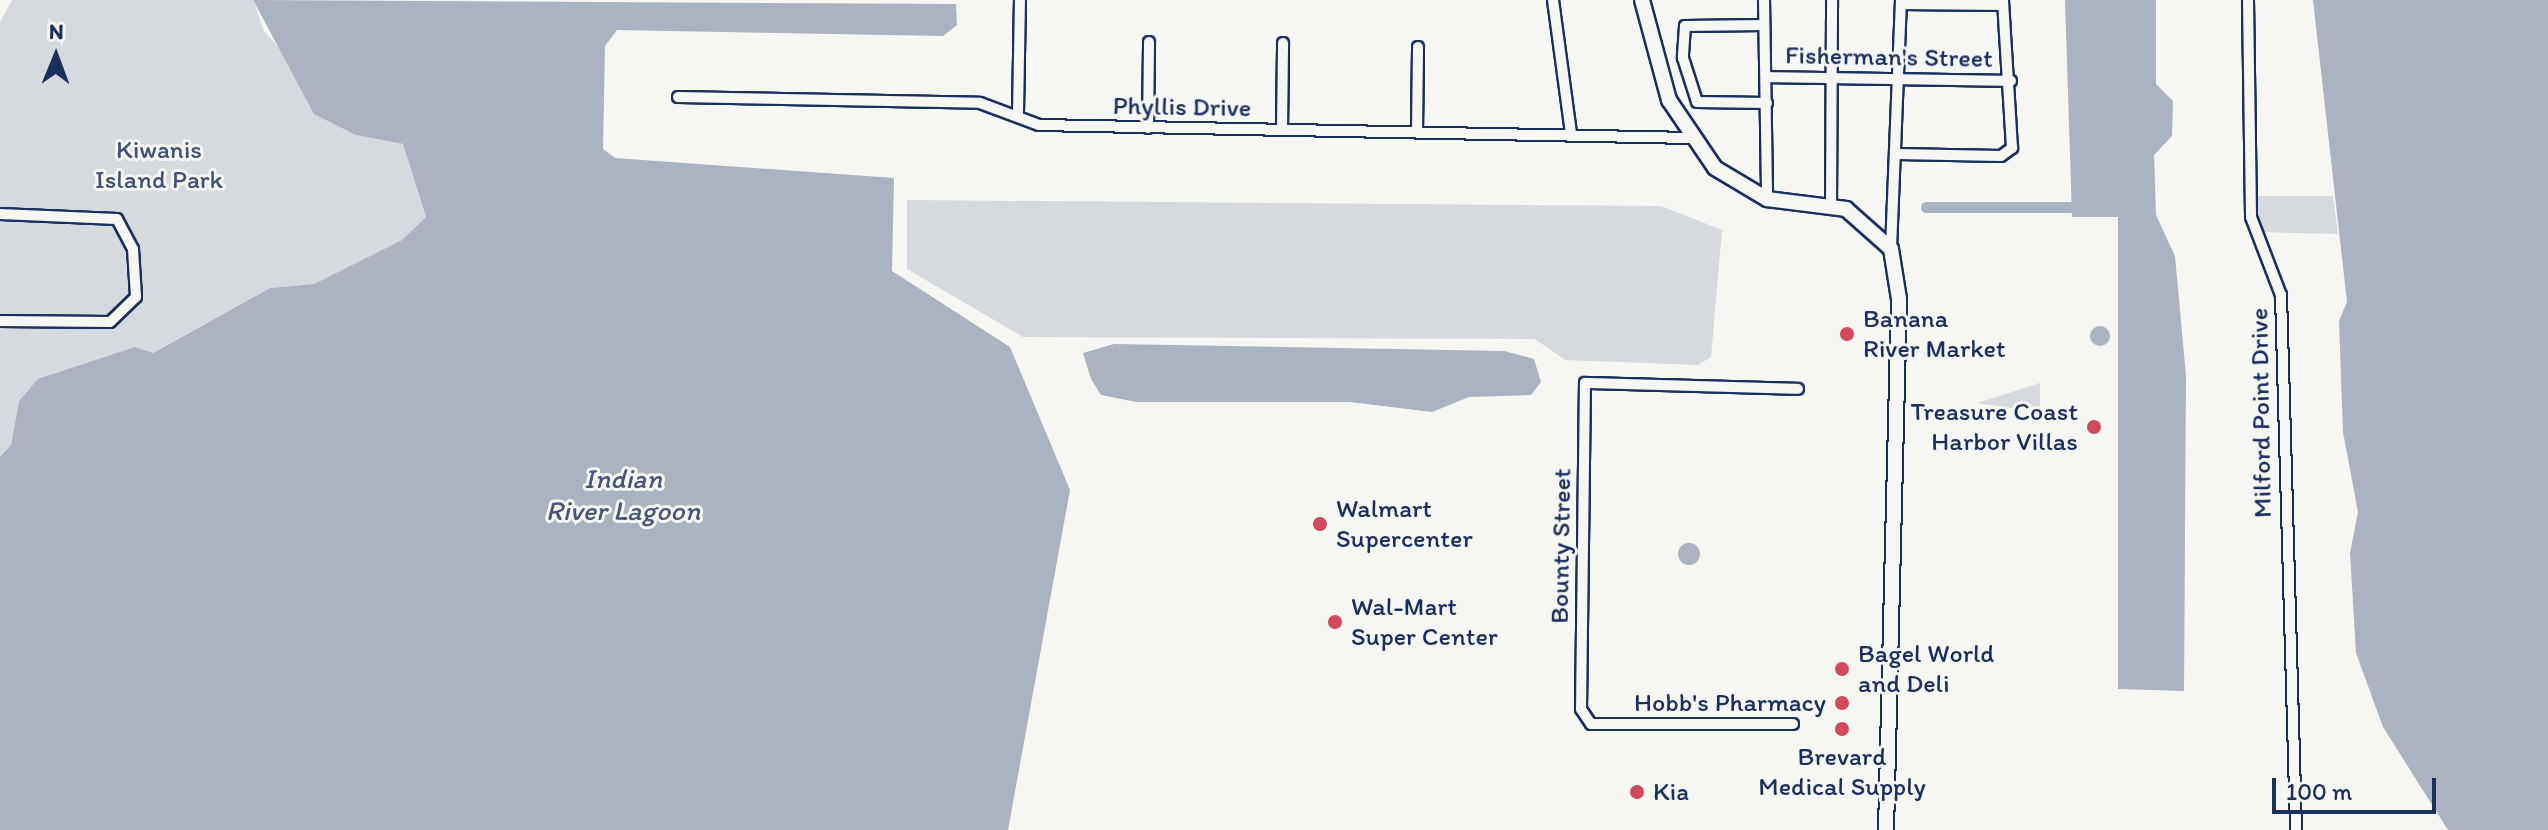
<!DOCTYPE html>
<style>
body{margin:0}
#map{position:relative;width:2548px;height:830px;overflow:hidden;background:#f6f6f2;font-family:Itim,sans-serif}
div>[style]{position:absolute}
.green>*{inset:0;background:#d6d9dd}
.water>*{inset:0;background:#abb2c0}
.round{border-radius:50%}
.canal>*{height:11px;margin:-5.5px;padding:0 5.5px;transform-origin:5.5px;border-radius:5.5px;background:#abb2c0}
.roads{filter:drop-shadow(2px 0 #1b2f5e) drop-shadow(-2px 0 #1b2f5e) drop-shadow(0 2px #1b2f5e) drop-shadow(0 -2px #1b2f5e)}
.street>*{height:10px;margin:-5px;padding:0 5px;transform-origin:5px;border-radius:5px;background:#f6f6f2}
.secondary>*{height:14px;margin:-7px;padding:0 7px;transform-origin:7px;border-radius:7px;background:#f6f6f2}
.dots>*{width:22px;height:22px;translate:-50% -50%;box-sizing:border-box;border:4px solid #f6f6f2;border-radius:50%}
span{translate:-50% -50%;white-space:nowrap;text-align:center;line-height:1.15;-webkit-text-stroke:6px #f6f6f2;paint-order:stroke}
.street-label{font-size:26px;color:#1b2f5e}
.park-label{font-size:26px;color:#405177}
.poi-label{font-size:26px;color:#1b2f5e}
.left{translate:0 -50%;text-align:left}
.right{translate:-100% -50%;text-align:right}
.water-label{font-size:28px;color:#46567b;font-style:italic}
.north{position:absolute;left:16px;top:16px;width:80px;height:80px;-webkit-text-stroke:6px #f6f6f2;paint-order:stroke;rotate:1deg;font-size:22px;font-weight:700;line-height:32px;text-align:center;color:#1b2f5e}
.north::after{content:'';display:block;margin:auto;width:28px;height:36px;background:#1b2f5e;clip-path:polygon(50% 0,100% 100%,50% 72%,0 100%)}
.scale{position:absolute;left:2272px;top:778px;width:164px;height:36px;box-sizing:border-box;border:4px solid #1b2f5e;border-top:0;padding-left:10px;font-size:24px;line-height:28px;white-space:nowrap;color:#1b2f5e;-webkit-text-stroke:6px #f6f6f2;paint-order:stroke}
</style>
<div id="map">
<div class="green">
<i style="clip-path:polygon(12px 0,253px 0,264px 31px,356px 135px,403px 144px,426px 217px,402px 240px,314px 284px,270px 288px,152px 353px,19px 401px,11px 445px,0 457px,0 22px)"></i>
<i style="clip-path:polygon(2255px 196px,2333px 196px,2338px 234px,2262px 232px)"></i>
<i style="clip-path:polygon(907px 200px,1661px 206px,1722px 230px,1711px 357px,1698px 365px,1565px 360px,1535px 339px,1023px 337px,907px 269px)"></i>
<i style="clip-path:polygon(2040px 383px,2040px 412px,1977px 403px)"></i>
</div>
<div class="water">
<i style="clip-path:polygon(253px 0,956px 4px,957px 25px,943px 36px,617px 30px,605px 46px,603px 149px,615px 158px,894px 178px,892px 271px,1010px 347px,1070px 490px,1008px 830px,0 830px,0 457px,11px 445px,19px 401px,38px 379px,135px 347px,153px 353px,270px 288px,314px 284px,402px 240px,426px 217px,403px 144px,356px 135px,314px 114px)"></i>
<i style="clip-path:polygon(2065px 0,2156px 0,2156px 84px,2173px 101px,2172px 136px,2154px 155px,2156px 215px,2175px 256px,2186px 376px,2184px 691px,2118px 689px,2118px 217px,2072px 217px)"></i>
<i style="clip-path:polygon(2313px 0,2548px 0,2548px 830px,2448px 830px,2383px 727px,2356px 653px,2350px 553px,2358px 512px,2343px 432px,2339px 321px,2347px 302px)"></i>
<i class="round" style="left:2090px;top:326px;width:20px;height:20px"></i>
<i style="clip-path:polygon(1114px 344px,1504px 351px,1534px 359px,1541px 382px,1531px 395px,1469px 397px,1432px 412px,1350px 402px,1136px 402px,1101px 395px,1091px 379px,1083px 353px)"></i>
<i class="round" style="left:1678px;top:543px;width:22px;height:22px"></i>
</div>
<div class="canal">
<i style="left:1926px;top:207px;width:146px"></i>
</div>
<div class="roads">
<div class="street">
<i style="left:1553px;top:0;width:135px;rotate:82.3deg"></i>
<i style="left:1764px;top:0;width:199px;rotate:89.1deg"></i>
<i style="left:2248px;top:0;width:217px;rotate:89.2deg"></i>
<i style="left:2251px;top:217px;width:84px;rotate:69deg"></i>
<i style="left:2281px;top:295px;width:535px;rotate:88.39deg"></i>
<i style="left:1901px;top:4px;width:102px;rotate:0.6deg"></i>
<i style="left:1764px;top:25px;width:79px;rotate:179.3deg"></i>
<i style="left:1685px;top:26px;width:32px;rotate:94deg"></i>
<i style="left:1683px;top:58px;width:46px;rotate:72.3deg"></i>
<i style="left:1697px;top:102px;width:70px;rotate:0.8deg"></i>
<i style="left:1766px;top:77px;width:245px;rotate:0.9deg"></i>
<i style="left:678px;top:97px;width:302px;rotate:1.1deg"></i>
<i style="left:980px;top:103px;width:63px;rotate:20.4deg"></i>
<i style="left:1039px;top:125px;width:651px;rotate:1.14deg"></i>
<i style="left:1018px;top:113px;width:113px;rotate:-89deg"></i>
<i style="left:1148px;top:128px;width:86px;rotate:-89.3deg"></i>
<i style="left:1282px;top:130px;width:87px;rotate:-89.3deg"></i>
<i style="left:1417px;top:132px;width:85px;rotate:-89.3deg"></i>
<i style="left:1897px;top:154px;width:104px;rotate:1.1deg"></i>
<i style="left:2001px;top:156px;width:14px;rotate:-36deg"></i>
<i style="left:2012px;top:148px;width:148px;rotate:-93.5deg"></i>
<i style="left:1831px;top:205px;width:205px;rotate:-89.7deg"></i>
<i style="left:0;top:214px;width:117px;rotate:2.4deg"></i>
<i style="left:117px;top:219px;width:34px;rotate:62deg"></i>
<i style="left:133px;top:249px;width:48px;rotate:86.4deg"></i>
<i style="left:136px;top:297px;width:36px;rotate:136deg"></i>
<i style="left:110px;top:322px;width:110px;rotate:-179.5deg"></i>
<i style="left:1891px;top:249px;width:249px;rotate:-87.7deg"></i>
<i style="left:1793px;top:724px;width:202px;rotate:180deg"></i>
<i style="left:1591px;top:724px;width:18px;rotate:-124deg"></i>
<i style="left:1581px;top:709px;width:326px;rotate:-89.3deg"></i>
<i style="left:1585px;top:383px;width:213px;rotate:1.6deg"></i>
</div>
<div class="secondary">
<i style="left:1642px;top:0;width:104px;rotate:74.9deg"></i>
<i style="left:1669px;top:100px;width:82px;rotate:55.9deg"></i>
<i style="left:1715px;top:168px;width:61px;rotate:30.8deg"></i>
<i style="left:1767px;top:199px;width:80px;rotate:7.2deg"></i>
<i style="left:1846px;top:209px;width:60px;rotate:41.6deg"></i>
<i style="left:1891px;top:249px;width:51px;rotate:80.9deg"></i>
<i style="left:1899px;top:299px;width:531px;rotate:91.4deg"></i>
</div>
</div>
<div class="dots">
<i style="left:1847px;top:334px;background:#d1495b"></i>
<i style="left:2094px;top:427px;background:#d1495b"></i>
<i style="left:1320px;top:524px;background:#d1495b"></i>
<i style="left:1335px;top:622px;background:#d1495b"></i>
<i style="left:1842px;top:669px;background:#d1495b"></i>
<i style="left:1842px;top:703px;background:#d1495b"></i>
<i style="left:1842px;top:729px;background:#d1495b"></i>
<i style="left:1637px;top:792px;background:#d1495b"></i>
</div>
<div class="street-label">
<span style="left:1889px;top:57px;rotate:1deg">Fisherman's Street</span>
<span style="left:1182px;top:107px;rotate:1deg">Phyllis Drive</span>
<span style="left:2261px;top:413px;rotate:-91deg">Milford Point Drive</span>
<span style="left:1561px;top:546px;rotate:-89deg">Bounty Street</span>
</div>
<div class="park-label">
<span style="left:159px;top:165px">Kiwanis<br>Island Park</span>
</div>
<div class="poi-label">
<span class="left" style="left:1863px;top:334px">Banana<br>River Market</span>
<span class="right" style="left:2078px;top:427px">Treasure Coast<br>Harbor Villas</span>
<span class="left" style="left:1336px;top:524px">Walmart<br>Supercenter</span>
<span class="left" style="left:1351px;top:622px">Wal-Mart<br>Super Center</span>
<span class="left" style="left:1858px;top:669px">Bagel World<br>and Deli</span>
<span class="right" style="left:1826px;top:703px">Hobb's Pharmacy</span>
<span style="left:1842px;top:772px">Brevard<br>Medical Supply</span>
<span class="left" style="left:1653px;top:792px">Kia</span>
</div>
<div class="water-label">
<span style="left:623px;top:494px">Indian<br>River Lagoon</span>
</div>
<div class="north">N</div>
<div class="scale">100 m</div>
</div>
